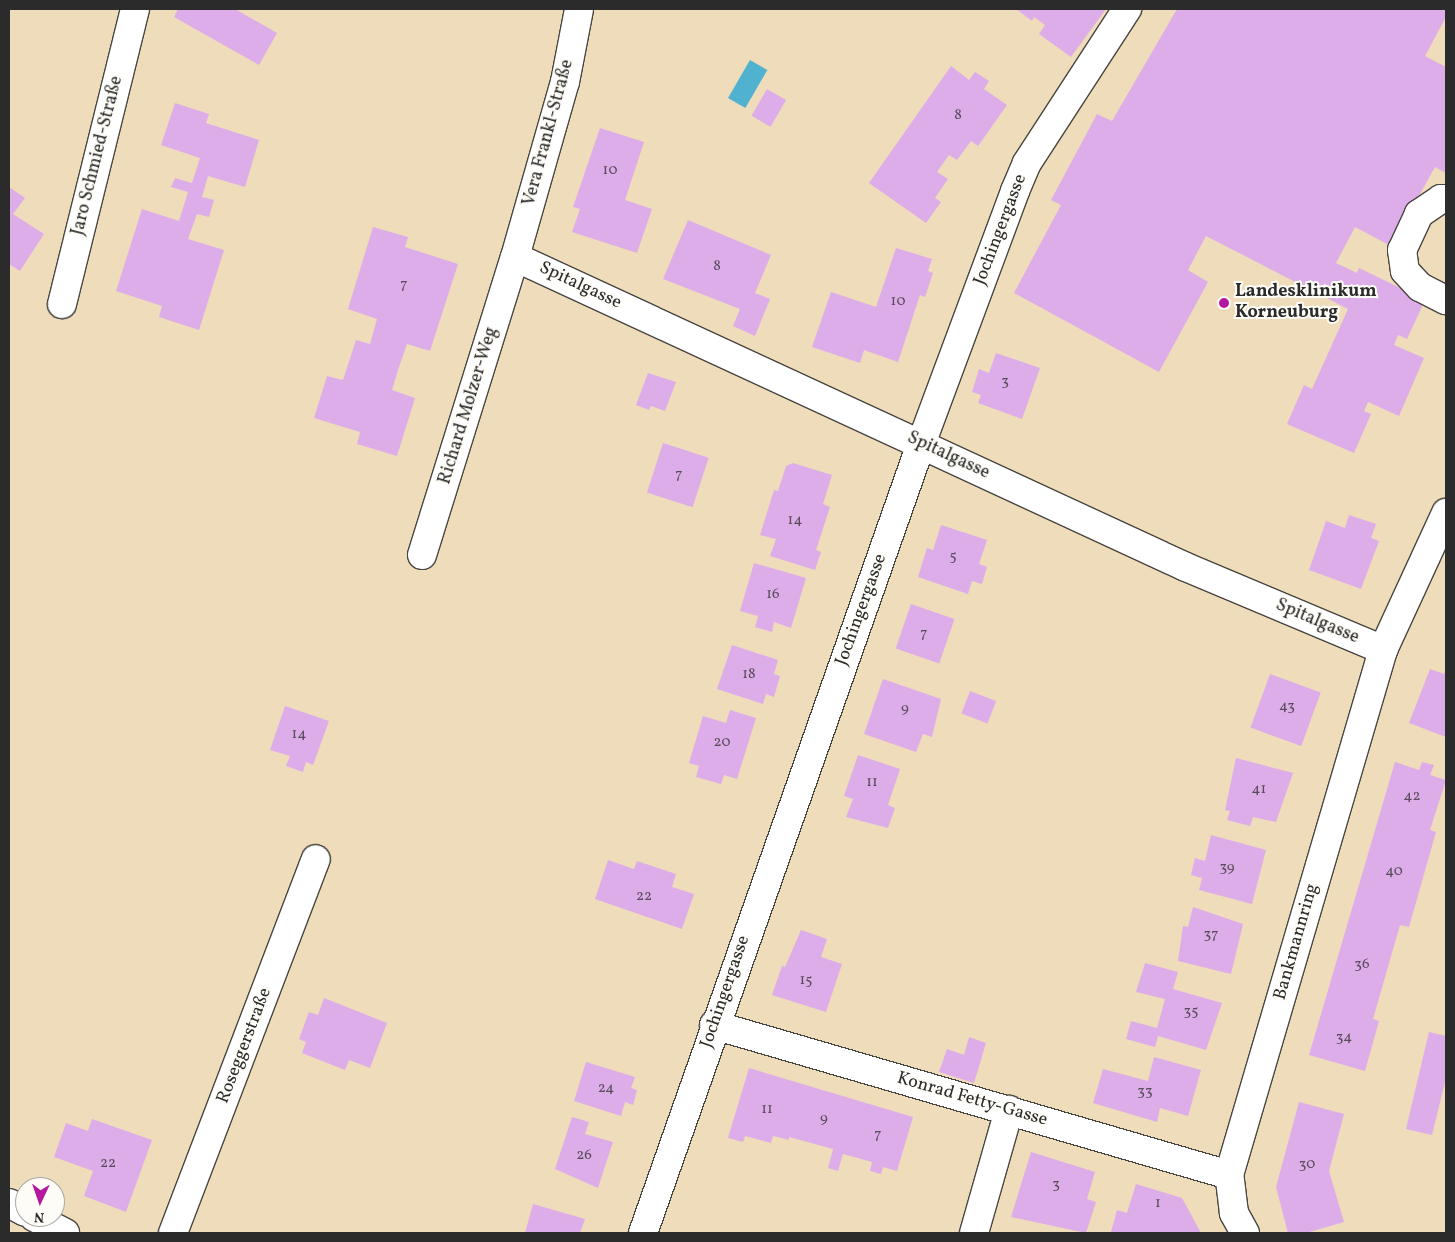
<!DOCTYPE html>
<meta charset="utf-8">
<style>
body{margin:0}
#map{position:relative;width:1455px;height:1242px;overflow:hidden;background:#eedcba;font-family:Vollkorn,serif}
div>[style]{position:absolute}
.water>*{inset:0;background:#51b2d0;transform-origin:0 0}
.building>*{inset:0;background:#ddadea;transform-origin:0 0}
.roads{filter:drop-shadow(1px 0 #484640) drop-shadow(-1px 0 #484640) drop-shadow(0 1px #484640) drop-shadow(0 -1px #484640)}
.minor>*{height:28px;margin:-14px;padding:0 14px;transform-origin:14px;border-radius:14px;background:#fff}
.dots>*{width:14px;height:14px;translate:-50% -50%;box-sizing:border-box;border:2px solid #fdfcf7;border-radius:50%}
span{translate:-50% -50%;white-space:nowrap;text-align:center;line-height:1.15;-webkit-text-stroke:4px #fdfcf7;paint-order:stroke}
.number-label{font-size:15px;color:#584c5b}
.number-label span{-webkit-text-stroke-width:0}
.street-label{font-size:18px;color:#2b2b2b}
.poi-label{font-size:18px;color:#2b2b2b;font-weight:700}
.left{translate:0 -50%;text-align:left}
.frame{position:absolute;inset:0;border:10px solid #2b2b2b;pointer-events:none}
.north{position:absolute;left:15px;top:1177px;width:50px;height:50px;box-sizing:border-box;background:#fdfcf7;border:1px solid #a9a8a5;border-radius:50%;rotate:183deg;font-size:14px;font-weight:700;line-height:20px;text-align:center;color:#2b2b2b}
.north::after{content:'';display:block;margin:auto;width:18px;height:22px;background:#b5179e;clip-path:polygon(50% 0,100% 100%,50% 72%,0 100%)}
</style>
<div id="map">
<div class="water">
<i style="left:750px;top:60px;width:20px;height:44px;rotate:30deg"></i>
</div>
<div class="building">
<i style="clip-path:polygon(178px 9px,235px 9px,277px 33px,259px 65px,174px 17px)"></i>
<i style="clip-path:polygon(1016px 9px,1106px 9px,1071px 57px,1039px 34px,1045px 25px,1034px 17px,1032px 21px)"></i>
<i style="clip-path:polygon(1177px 9px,1446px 9px,1446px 17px,1425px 56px,1446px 67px,1446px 173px,1435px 167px,1391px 246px,1355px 227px,1336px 263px,1357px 273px,1359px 268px,1425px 300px,1407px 339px,1398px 335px,1394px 345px,1424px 358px,1399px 416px,1368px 402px,1364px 411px,1371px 414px,1354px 453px,1287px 424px,1304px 385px,1312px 389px,1348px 309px,1206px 236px,1188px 270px,1208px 282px,1159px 372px,1014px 293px,1061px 205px,1051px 200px,1097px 114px,1112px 121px)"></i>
<i style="clip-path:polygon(951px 66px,969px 80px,975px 72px,989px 81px,984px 89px,1007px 105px,978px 146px,971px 141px,957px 160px,949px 155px,937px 172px,948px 179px,935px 198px,941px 202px,926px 223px,869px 183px)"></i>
<i style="left:767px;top:89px;width:22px;height:31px;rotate:30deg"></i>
<i style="clip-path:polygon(175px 103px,209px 114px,206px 123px,259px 140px,245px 187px,208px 176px,202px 197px,214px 200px,209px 217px,197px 214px,188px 239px,224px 250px,199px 330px,159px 317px,162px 306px,116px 291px,142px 209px,179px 221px,188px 192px,171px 187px,175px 178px,192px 183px,200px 158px,161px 145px)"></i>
<i style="clip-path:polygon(600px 128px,644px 142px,625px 200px,652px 209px,637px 253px,572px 232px,580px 209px,573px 207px)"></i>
<i style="clip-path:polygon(9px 187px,25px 198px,13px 214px,44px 234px,20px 271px,9px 264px)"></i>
<i style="clip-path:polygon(688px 220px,771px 255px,755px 293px,770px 299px,755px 336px,733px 326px,740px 309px,663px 279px)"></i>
<i style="clip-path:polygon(373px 227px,408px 237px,405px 247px,458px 264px,430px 351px,407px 344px,398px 370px,392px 390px,415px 398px,397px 456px,357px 444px,360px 432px,314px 418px,327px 376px,343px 380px,356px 340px,370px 344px,377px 319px,348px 309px)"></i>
<i style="clip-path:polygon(896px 248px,932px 259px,928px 271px,933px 273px,925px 297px,920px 295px,898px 362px,864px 350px,860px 363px,812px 347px,831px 292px,876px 307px)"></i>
<i style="clip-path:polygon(996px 353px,1040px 368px,1022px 419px,978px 403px,981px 395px,972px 392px,979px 369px,989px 373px)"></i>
<i style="clip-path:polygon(648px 373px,676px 382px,665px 411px,651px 406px,649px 410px,636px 405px)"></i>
<i style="left:663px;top:443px;width:48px;height:52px;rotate:18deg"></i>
<i style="clip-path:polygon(793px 463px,832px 475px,823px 504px,830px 507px,816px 550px,821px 552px,815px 570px,770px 556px,776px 539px,760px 535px,774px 490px,778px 491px,786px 466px)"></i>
<i style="clip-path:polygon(1349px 515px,1376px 524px,1371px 538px,1379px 541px,1361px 589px,1309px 570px,1326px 521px,1345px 528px)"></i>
<i style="clip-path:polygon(941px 525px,987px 540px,979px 564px,987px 567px,982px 584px,972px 581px,968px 594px,918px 577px,927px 548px,933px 550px)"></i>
<i style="clip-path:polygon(754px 563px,806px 578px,791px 628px,774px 622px,772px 632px,755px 627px,758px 616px,740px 611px)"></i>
<i style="left:911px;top:604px;width:46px;height:47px;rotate:19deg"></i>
<i style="clip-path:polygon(732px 645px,778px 660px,774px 674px,780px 676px,774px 697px,766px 694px,763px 704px,717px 689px)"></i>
<i style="clip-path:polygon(1446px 668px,1446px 737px,1409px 723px,1430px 669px,1444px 674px)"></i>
<i style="left:1270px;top:674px;width:54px;height:57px;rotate:20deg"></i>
<i style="clip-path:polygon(883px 679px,941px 699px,932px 737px,923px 734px,916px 752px,864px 734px)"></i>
<i style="left:970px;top:691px;width:28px;height:24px;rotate:21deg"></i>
<i style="clip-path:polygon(285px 706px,329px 721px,313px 765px,306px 762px,303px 772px,286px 766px,290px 756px,270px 750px)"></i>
<i style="clip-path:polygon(730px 710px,756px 718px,737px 779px,724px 775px,721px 784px,696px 777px,699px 766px,689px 763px,703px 716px,726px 723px)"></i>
<i style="clip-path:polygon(858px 755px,900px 769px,888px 805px,895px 808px,888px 828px,846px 817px,853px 799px,844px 796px)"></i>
<i style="clip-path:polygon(1236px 758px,1293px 773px,1276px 822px,1253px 817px,1250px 826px,1227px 820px,1230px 811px,1225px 810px)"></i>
<i style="clip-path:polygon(1395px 762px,1419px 770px,1422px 762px,1434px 765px,1430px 775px,1446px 780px,1430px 830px,1436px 832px,1409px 927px,1400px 925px,1373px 1019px,1379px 1021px,1365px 1071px,1309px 1055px)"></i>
<i style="clip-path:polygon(1211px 835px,1266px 850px,1252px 904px,1199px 890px,1202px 878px,1191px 875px,1195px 858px,1205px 861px)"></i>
<i style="clip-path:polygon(608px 860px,634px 869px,637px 861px,676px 874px,672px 887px,694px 894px,682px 929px,595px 899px)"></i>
<i style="clip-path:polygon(1193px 907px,1243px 924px,1231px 974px,1178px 961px,1183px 926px,1188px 927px)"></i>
<i style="clip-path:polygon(801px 930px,827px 939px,821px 957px,842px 964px,826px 1012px,772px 995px,782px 966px,785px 967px)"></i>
<i style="clip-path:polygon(1145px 963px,1178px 972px,1173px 989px,1222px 1003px,1206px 1050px,1158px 1036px,1155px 1047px,1126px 1039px,1131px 1021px,1157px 1028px,1165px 999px,1136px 992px)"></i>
<i style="clip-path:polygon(324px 998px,387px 1023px,370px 1068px,349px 1060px,345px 1070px,302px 1053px,306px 1042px,299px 1039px,309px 1012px,318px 1015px)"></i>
<i style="clip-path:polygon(1429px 1032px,1446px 1036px,1446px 1078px,1432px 1135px,1406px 1129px)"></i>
<i style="clip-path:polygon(969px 1037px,986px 1043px,974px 1083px,939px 1072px,947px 1049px,964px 1055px)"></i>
<i style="clip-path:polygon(1154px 1057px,1201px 1070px,1188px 1116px,1160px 1108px,1157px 1122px,1093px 1103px,1103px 1069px,1148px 1081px)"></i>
<i style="clip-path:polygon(586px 1062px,635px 1077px,631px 1088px,637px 1090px,633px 1105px,625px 1102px,621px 1116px,574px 1101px)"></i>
<i style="clip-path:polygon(749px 1068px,913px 1117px,897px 1171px,883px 1167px,881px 1174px,870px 1171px,872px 1162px,843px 1154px,838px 1171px,828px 1168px,833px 1149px,789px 1137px,789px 1140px,773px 1136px,771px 1143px,745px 1136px,743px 1142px,728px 1138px)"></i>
<i style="clip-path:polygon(1299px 1102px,1344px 1114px,1329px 1171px,1344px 1222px,1306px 1233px,1288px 1233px,1276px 1187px)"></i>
<i style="clip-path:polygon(572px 1117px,589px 1122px,585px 1134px,613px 1142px,598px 1188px,555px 1169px)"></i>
<i style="clip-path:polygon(92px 1119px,152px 1140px,126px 1212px,84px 1196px,93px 1171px,54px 1157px,66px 1123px,88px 1131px)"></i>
<i style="clip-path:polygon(1031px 1152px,1095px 1172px,1087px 1199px,1096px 1202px,1086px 1233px,1011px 1217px)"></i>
<i style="clip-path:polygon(1136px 1184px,1182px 1198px,1201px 1233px,1111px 1232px,1117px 1210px,1127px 1213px)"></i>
<i style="clip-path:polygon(533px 1204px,585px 1219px,580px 1233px,525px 1233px)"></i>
</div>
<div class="roads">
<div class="minor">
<i style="left:1446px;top:199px;width:5px;rotate:180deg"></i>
<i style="left:1441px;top:199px;width:27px;rotate:146deg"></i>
<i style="left:1419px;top:214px;width:40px;rotate:115deg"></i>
<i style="left:1402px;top:250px;width:21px;rotate:82deg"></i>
<i style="left:1405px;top:271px;width:22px;rotate:47deg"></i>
<i style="left:1420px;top:287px;width:29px;rotate:27deg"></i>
<i style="left:515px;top:257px;width:739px;rotate:24.8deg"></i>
<i style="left:1186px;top:567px;width:214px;rotate:22.8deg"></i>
<i style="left:62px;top:304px;width:304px;rotate:-76.1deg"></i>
<i style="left:422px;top:555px;width:312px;rotate:-72.7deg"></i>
<i style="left:515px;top:257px;width:182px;rotate:-74.1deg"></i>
<i style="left:565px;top:82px;width:74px;rotate:-79.1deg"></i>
<i style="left:714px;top:1025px;width:536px;rotate:16.24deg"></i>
<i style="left:9px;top:1203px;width:18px;rotate:29deg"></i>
<i style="left:34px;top:1217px;width:35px;rotate:27deg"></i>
<i style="left:173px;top:1233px;width:400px;rotate:-69.1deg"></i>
<i style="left:643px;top:1233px;width:837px;rotate:-70.59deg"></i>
<i style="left:921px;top:444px;width:270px;rotate:-69.6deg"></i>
<i style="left:1015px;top:191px;width:30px;rotate:-67deg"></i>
<i style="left:1027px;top:163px;width:184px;rotate:-57deg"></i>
<i style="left:974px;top:1233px;width:128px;rotate:-74.1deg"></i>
<i style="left:1245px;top:1233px;width:23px;rotate:-119deg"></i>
<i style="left:1234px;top:1213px;width:38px;rotate:-97deg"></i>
<i style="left:1229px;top:1175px;width:547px;rotate:-73.65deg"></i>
<i style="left:1383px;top:650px;width:151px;rotate:-65.3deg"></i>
</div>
</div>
<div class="dots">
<i style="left:1224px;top:303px;background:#b5179e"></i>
</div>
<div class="number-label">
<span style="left:958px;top:116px">8</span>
<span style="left:610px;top:171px">10</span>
<span style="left:717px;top:267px">8</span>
<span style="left:404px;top:285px">7</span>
<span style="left:898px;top:302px">10</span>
<span style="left:1005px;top:382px">3</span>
<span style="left:679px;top:475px">7</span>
<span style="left:795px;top:521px">14</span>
<span style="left:953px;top:557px">5</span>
<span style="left:773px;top:595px">16</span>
<span style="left:924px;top:634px">7</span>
<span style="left:749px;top:675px">18</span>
<span style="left:1287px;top:707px">43</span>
<span style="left:905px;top:709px">9</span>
<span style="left:299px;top:735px">14</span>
<span style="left:722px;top:743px">20</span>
<span style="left:872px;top:783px">11</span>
<span style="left:1259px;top:790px">41</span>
<span style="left:1412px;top:797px">42</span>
<span style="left:1227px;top:868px">39</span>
<span style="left:1394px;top:872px">40</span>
<span style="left:644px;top:897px">22</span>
<span style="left:1211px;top:935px">37</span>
<span style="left:1362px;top:965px">36</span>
<span style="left:806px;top:981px">15</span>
<span style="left:1191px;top:1012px">35</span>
<span style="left:1344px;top:1038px">34</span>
<span style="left:606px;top:1089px">24</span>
<span style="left:1145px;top:1092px">33</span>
<span style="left:767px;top:1110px">11</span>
<span style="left:824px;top:1119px">9</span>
<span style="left:878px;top:1135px">7</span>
<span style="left:584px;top:1156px">26</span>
<span style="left:108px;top:1164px">22</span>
<span style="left:1307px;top:1165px">30</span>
<span style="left:1056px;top:1185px">3</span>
<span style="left:1158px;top:1204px">1</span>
</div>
<div class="street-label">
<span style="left:549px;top:133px;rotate:-75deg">Vera Frankl-Straße</span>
<span style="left:98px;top:156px;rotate:-76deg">Jaro Schmied-Straße</span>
<span style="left:1001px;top:230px;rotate:-69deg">Jochingergasse</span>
<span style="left:580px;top:286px;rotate:25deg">Spitalgasse</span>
<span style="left:469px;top:406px;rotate:-73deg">Richard Molzer-Weg</span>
<span style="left:948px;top:456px;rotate:25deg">Spitalgasse</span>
<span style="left:862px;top:610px;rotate:-70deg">Jochingergasse</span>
<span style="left:1317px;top:622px;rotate:23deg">Spitalgasse</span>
<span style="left:1297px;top:942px;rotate:-74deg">Bankmannring</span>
<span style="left:726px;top:992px;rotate:-71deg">Jochingergasse</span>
<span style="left:245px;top:1046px;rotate:-69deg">Roseggerstraße</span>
<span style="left:972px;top:1100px;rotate:16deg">Konrad Fetty-Gasse</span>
</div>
<div class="poi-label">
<span class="left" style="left:1235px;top:303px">Landesklinikum<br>Korneuburg</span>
</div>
<div class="frame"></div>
<div class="north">N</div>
</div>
